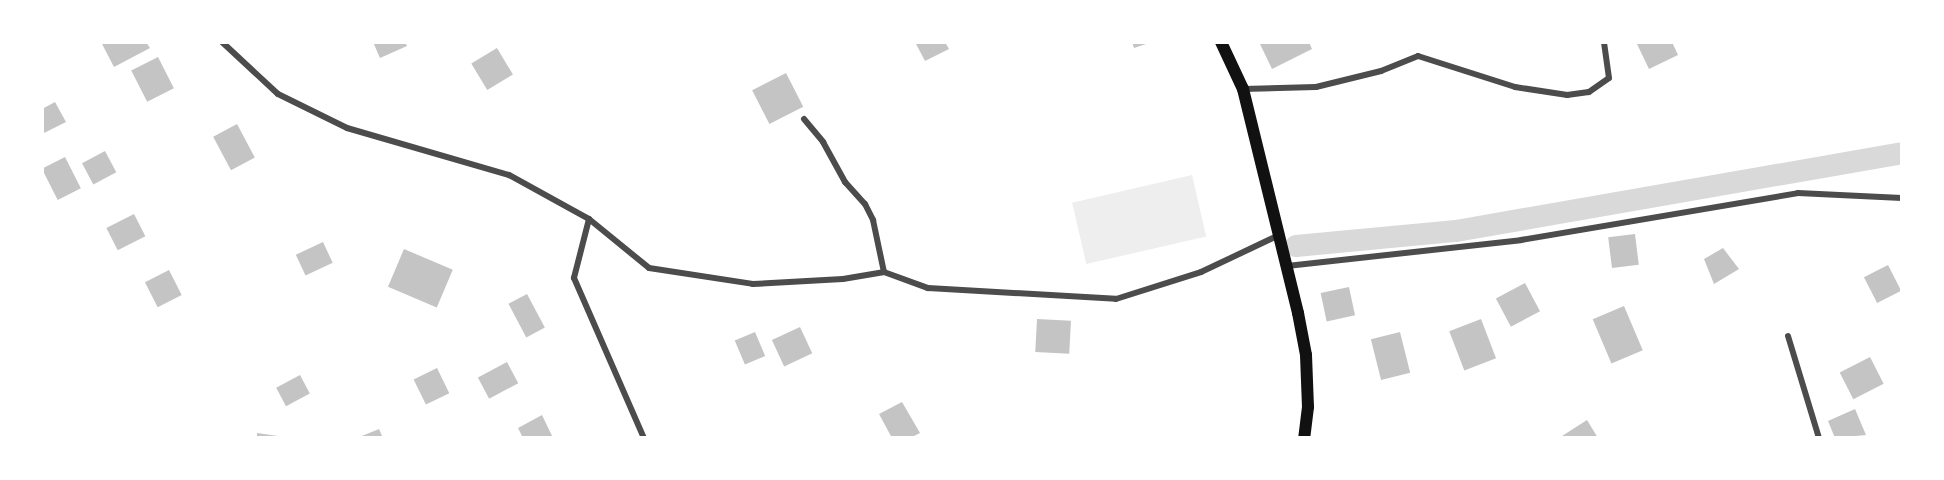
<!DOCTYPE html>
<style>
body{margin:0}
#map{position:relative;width:1944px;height:480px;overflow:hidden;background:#fff;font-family:"Libre Baskerville",serif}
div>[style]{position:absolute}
.green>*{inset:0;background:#eee;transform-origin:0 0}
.canal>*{height:22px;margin:-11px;padding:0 11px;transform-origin:11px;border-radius:11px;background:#d9d9d9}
.building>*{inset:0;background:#c4c4c4;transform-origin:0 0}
.minor>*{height:6px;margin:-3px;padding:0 3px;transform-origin:3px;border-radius:3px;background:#4c4c4c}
.secondary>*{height:12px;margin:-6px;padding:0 6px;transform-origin:6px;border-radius:6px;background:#111}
span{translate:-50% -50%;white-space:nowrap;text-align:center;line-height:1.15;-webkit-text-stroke:4.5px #fff;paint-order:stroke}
.frame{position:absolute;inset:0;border:44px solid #fff;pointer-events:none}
</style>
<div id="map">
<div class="green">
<i style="left:1192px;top:175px;width:63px;height:123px;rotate:77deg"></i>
</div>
<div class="canal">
<i style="left:1296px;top:246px;width:161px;rotate:-5.4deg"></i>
<i style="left:1456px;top:231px;width:453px;rotate:-9.9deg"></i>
</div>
<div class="building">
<i style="clip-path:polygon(101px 42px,146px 42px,150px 48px,114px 67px)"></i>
<i style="clip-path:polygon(373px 42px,405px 42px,407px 46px,380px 58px)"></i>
<i style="clip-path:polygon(915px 42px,945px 42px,949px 49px,925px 61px)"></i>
<i style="clip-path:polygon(1132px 42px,1152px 42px,1134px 48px)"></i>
<i style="clip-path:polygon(1265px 42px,1309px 42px,1312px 49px,1272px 69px,1260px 44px)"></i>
<i style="clip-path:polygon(1636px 42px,1672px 42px,1678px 55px,1649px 69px)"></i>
<i style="left:497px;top:48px;width:31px;height:30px;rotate:59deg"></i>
<i style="left:158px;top:57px;width:35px;height:30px;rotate:63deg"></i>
<i style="left:786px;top:73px;width:38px;height:38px;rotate:63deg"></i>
<i style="clip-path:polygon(55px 102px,66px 122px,42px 134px,42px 109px)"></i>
<i style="left:237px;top:124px;width:38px;height:27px;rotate:62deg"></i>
<i style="left:105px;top:151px;width:24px;height:26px;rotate:62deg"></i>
<i style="left:65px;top:157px;width:35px;height:26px;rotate:63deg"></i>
<i style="left:134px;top:214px;width:25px;height:31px;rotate:63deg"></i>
<i style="left:1635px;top:234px;width:31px;height:27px;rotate:83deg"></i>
<i style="left:323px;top:242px;width:23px;height:30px;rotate:65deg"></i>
<i style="clip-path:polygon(1723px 248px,1739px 269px,1714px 284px,1704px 259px)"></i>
<i style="left:404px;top:249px;width:53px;height:41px;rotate:23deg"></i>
<i style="left:1888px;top:265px;width:29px;height:27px;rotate:63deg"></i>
<i style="left:169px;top:270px;width:28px;height:27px;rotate:63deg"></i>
<i style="left:1525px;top:283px;width:32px;height:33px;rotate:62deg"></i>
<i style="left:1349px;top:287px;width:29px;height:29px;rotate:78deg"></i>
<i style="left:527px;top:294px;width:38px;height:21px;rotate:62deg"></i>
<i style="left:1624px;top:306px;width:48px;height:34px;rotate:67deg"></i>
<i style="left:1037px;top:319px;width:34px;height:33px;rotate:3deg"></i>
<i style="left:1481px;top:319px;width:42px;height:34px;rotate:69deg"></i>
<i style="left:800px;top:327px;width:29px;height:31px;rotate:65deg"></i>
<i style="left:755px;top:332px;width:26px;height:22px;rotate:67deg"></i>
<i style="left:1400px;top:332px;width:42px;height:30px;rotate:76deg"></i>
<i style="left:1870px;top:357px;width:30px;height:34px;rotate:63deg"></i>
<i style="left:507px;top:362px;width:24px;height:33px;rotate:62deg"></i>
<i style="left:437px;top:368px;width:28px;height:26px;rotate:64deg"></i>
<i style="left:300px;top:375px;width:21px;height:27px;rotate:62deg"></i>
<i style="clip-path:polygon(902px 402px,920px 433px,910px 438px,892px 438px,879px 414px)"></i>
<i style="clip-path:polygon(1855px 409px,1866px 435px,1835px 438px,1828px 421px)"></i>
<i style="clip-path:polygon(542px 415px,553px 438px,523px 438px,518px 428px)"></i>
<i style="clip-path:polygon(1587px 420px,1598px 438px,1563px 438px,1562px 436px)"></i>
<i style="clip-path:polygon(379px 429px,383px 438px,357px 438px)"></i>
<i style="clip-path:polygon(257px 433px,285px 437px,284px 438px,257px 438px)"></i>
</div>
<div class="minor">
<i style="left:222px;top:42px;width:76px;rotate:42.9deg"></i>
<i style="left:278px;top:94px;width:77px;rotate:26.2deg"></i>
<i style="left:347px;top:128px;width:169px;rotate:16.2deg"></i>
<i style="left:509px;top:175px;width:91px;rotate:28.8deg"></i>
<i style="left:589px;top:219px;width:77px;rotate:39.2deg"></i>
<i style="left:649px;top:268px;width:105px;rotate:8.7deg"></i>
<i style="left:753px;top:284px;width:90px;rotate:-3.2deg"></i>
<i style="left:843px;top:279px;width:42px;rotate:-9.7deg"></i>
<i style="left:884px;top:272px;width:47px;rotate:20deg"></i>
<i style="left:928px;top:288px;width:188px;rotate:3.3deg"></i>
<i style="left:1116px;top:299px;width:89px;rotate:-17.6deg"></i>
<i style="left:1201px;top:272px;width:84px;rotate:-25.3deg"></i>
<i style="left:1243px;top:89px;width:73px;rotate:-1.6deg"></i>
<i style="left:1316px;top:87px;width:67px;rotate:-13.8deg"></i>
<i style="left:1381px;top:71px;width:40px;rotate:-22deg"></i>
<i style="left:1418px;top:56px;width:102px;rotate:17.7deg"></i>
<i style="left:1515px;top:87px;width:53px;rotate:8.7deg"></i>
<i style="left:1567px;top:95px;width:22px;rotate:-8deg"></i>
<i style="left:1589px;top:92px;width:24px;rotate:-35deg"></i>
<i style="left:1609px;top:78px;width:36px;rotate:-98deg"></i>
<i style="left:804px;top:119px;width:30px;rotate:50deg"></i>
<i style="left:823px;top:142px;width:46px;rotate:61.2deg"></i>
<i style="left:845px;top:182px;width:30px;rotate:48deg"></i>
<i style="left:865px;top:204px;width:18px;rotate:63deg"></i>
<i style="left:873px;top:220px;width:53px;rotate:78.1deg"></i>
<i style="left:589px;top:219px;width:61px;rotate:104.3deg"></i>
<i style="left:574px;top:278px;width:175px;rotate:66.4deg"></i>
<i style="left:1287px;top:266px;width:235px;rotate:-6.3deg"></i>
<i style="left:1521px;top:240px;width:281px;rotate:-9.6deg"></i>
<i style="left:1798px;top:193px;width:104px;rotate:2.8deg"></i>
<i style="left:1788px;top:336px;width:107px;rotate:73.1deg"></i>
</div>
<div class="secondary">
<i style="left:1221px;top:42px;width:52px;rotate:64.9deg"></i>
<i style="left:1243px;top:89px;width:231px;rotate:76.2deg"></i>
<i style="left:1298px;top:313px;width:43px;rotate:79.2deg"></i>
<i style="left:1306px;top:355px;width:52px;rotate:87.8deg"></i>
<i style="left:1308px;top:407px;width:31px;rotate:97deg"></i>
</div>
<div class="frame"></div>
</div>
